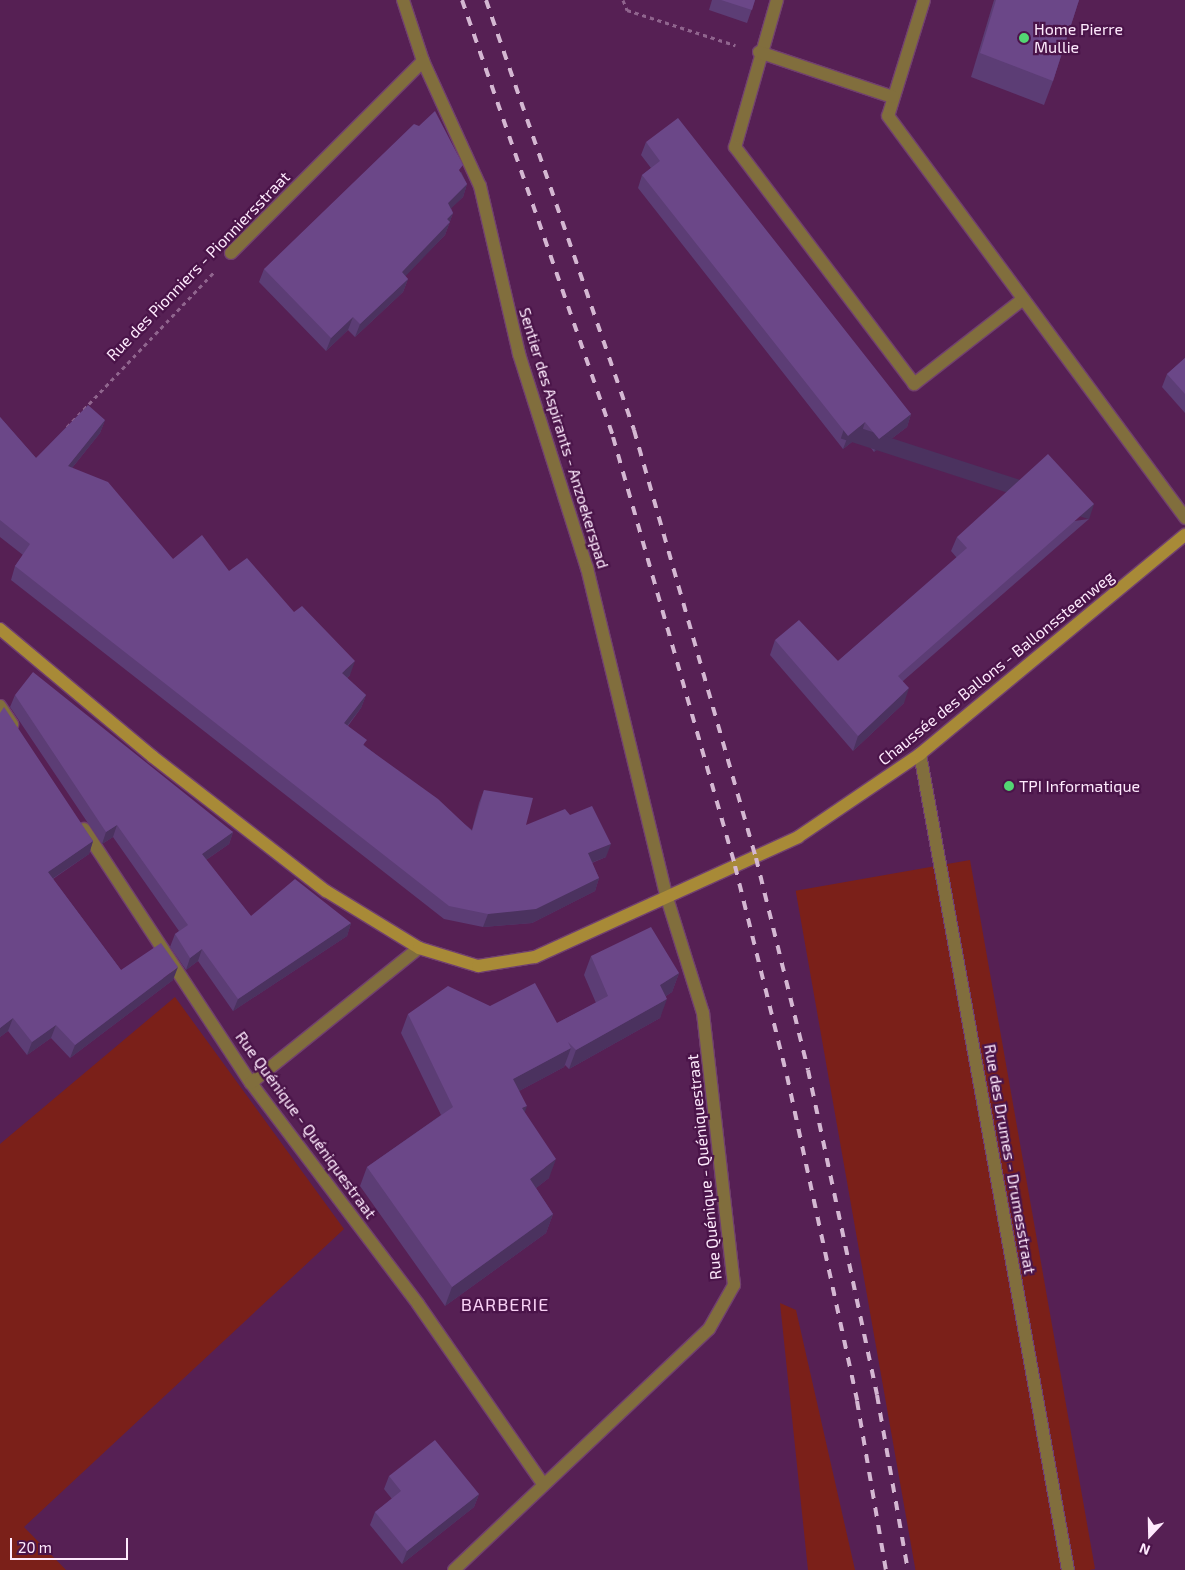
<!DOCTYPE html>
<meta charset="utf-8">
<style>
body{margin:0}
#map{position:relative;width:1185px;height:1570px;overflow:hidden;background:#562054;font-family:"Exo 2",sans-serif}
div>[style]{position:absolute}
.green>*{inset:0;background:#7b2019;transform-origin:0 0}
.path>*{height:3px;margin-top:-1.5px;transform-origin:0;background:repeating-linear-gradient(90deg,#90658e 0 4px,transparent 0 8px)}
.roads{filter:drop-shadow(1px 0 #71406f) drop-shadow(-1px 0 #71406f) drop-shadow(0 1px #71406f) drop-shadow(0 -1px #71406f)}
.lane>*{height:12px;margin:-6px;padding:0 6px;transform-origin:6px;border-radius:6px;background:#816e3d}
.street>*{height:12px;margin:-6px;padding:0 6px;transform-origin:6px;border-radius:6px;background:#816e3d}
.secondary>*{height:12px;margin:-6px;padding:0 6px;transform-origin:6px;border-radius:6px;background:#a88a37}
.rail>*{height:4px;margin-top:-2px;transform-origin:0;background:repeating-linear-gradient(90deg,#d4b7d2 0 9px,transparent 0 18px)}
.wall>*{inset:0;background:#5c3d75}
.shaded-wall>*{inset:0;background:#4b325f;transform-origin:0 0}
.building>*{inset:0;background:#6b4788}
.dots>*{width:14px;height:14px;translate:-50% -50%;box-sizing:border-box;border:2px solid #4a1449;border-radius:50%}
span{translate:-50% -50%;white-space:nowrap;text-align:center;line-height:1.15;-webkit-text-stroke:4.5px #4a1449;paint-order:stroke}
.poi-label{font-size:16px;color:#feeafd}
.left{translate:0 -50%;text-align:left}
.street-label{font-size:16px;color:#feeafd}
.neighbourhood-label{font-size:18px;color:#f9d1f6;letter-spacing:1px}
.north{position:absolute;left:1125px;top:1510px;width:50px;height:50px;-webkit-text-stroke:4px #4a1449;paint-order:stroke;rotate:201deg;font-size:14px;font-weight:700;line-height:20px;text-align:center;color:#feeafd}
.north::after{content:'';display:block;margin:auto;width:18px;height:22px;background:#feeafd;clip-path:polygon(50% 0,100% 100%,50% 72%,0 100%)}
.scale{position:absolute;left:10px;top:1538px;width:118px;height:22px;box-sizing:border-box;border:2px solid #feeafd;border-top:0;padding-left:6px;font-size:15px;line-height:18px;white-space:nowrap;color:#feeafd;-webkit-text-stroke:4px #4a1449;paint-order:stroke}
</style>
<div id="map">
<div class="green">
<i style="left:970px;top:860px;width:720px;height:177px;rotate:80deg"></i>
<i style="clip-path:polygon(175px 997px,344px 1229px,24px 1527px,66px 1570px,0 1570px,0 1144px)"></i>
<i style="clip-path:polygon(780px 1303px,796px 1310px,855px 1570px,808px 1570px)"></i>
</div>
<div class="path">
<i style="left:623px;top:0;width:11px;rotate:68deg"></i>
<i style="left:627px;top:10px;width:114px;rotate:18deg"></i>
<i style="left:67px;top:427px;width:214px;rotate:-46.5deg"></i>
</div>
<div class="roads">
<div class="lane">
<i style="left:403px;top:0;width:64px;rotate:71.8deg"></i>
<i style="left:423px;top:61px;width:137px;rotate:65.5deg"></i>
<i style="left:480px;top:186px;width:172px;rotate:76.9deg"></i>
<i style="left:519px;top:354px;width:225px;rotate:72.4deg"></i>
<i style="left:587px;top:568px;width:336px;rotate:76.4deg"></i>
<i style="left:231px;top:253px;width:272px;rotate:-45deg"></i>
</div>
<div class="street">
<i style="left:777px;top:0;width:153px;rotate:105.9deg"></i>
<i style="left:735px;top:147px;width:297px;rotate:52.9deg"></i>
<i style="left:914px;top:384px;width:138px;rotate:-37.9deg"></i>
<i style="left:924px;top:0;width:121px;rotate:107.2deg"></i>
<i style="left:888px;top:116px;width:500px;rotate:53.5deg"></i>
<i style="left:759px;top:52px;width:141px;rotate:18.6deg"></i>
<i style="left:0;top:706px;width:22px;rotate:56deg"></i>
<i style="left:920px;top:754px;width:829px;rotate:79.72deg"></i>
<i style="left:84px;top:829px;width:304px;rotate:56.7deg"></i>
<i style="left:251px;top:1083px;width:277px;rotate:52.9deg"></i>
<i style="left:418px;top:1304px;width:219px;rotate:55.2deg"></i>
<i style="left:251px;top:1083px;width:216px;rotate:-38.8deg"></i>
<i style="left:454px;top:1570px;width:351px;rotate:-43.4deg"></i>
<i style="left:709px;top:1329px;width:51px;rotate:-60.4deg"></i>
<i style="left:734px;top:1285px;width:274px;rotate:-96.5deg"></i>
<i style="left:703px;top:1013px;width:124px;rotate:-107.4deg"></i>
</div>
<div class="secondary">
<i style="left:0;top:629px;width:199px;rotate:39.9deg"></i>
<i style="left:153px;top:757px;width:219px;rotate:37.8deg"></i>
<i style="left:326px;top:891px;width:109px;rotate:31.5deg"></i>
<i style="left:419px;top:948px;width:62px;rotate:17deg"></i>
<i style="left:478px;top:966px;width:58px;rotate:-9deg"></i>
<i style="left:535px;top:957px;width:289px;rotate:-24.5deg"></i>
<i style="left:798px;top:837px;width:148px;rotate:-34.2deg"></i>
<i style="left:920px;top:754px;width:344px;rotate:-39.6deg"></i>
</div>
</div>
<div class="rail">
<i style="left:462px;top:0;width:462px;rotate:70.9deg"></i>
<i style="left:613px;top:437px;width:446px;rotate:74.1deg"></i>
<i style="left:735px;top:866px;width:216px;rotate:76.1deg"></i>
<i style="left:787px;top:1076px;width:332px;rotate:77.8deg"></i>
<i style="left:857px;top:1401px;width:171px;rotate:80.3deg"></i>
<i style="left:486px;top:0;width:455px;rotate:71deg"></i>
<i style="left:634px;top:430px;width:445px;rotate:74.1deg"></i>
<i style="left:756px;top:858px;width:218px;rotate:76.2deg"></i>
<i style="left:808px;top:1070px;width:332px;rotate:78deg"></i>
<i style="left:877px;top:1395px;width:178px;rotate:80deg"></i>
</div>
<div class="wall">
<i style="clip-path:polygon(712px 0,755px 0,747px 23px,709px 10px)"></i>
<i style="clip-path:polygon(994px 0,1079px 0,1053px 81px,1044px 105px,971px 77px)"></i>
<i style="clip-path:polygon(646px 142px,911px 414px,907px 427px,874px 452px,861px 435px,843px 449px,638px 188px,642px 175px,651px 168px,641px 155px)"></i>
<i style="clip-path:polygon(461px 172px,467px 184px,463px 197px,451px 208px,453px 213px,445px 235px,405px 276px,408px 279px,403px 292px,355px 337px,348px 330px,326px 351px,259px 282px,264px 269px)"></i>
<i style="clip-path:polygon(1185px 358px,1185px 413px,1162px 387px,1167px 374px)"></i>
<i style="clip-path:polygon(0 417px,36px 458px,105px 420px,100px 433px,72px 468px,173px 559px,229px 571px,350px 675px,347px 678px,366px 695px,361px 708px,348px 726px,365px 746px,472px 830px,479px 803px,484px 790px,526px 825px,606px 857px,592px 863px,599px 878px,595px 891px,532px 923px,483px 927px,444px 919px,11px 580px,15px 566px,23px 555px,0 537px)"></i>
<i style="clip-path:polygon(1089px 519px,903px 681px,904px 703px,853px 751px,770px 655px,775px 640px,838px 661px,957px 558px,951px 551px,957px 537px)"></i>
<i style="clip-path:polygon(15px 695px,233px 832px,229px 844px,206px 860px,251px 916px,351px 923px,347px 936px,233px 1011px,198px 961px,186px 970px,170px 947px,175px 934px,179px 931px,113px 837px,102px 844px,10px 707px)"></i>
<i style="clip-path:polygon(0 713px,93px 841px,89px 854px,53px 879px,121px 970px,173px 980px,70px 1058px,51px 1038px,27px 1055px,8px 1031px,0 1037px)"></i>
<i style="clip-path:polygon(591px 956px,679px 973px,672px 992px,666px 996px,660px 1018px,569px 1069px,565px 1065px,564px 1067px,519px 1091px,524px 1112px,549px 1178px,536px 1188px,553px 1214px,546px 1233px,445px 1306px,360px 1186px,367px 1167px,441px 1115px,401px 1033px,408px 1014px,490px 1006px,557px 1023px,596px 1003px,584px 975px)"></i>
<i style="clip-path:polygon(389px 1476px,479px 1494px,474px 1507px,402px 1564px,370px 1525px,375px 1512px,392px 1499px,384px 1489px)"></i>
</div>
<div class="shaded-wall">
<i style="clip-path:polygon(467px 184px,463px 197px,443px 216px,448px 203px)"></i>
<i style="clip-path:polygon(453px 213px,445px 235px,397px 285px,402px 272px,447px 219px)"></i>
<i style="clip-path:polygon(408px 279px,403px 292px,355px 337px,360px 324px)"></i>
<i style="clip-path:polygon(353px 317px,348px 330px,326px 351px,331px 338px)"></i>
<i style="clip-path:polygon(911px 414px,907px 427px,874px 452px,879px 439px)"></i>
<i style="clip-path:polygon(105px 420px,100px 433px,63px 479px,68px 466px)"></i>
<i style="clip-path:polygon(865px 422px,861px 435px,843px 449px,848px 436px)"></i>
<i style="left:1094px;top:504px;width:16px;height:261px;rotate:108deg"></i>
<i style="clip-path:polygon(355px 661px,350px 675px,337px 686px,342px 673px)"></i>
<i style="clip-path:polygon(909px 688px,904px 703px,853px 751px,858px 736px)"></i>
<i style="clip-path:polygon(366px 695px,361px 708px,339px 736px,344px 723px)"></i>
<i style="clip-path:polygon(117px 825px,113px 837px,102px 844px,106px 832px)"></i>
<i style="clip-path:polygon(233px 832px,229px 844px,197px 866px,202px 854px)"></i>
<i style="clip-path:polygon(93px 841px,89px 854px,43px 885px,48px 872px)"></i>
<i style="clip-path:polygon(611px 844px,606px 857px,583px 866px,588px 853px)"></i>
<i style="clip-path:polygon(599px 878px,595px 891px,532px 923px,483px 927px,488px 914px)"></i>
<i style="clip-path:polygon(351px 923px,347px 936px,233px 1011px,238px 999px)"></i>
<i style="clip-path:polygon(202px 949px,198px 961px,186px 970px,190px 958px)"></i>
<i style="clip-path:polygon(178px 967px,173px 980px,70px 1058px,75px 1045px)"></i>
<i style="clip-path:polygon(679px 973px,672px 992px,653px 1004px,660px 985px)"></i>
<i style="clip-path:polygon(667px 999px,660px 1018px,569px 1069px,576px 1050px)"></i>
<i style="clip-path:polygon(13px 1018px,8px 1031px,0 1037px,0 1028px)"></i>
<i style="clip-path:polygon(56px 1025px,51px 1038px,27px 1055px,32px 1042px)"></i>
<i style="clip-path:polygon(571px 1048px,564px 1067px,506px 1098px,513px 1079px)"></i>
<i style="clip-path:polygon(527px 1106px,520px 1125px,522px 1108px)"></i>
<i style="clip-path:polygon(556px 1159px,549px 1178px,523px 1198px,530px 1179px)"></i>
<i style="clip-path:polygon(553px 1214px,546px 1233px,445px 1306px,452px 1287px)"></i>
<i style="clip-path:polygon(479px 1494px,474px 1507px,402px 1564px,407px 1551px)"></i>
</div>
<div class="building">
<i style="clip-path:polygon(721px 0,755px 0,752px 10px)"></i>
<i style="clip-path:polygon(996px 0,1079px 0,1053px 81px,980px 53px)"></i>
<i style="clip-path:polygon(435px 111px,463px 165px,459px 170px,467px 184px,448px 203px,453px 213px,447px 219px,450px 222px,402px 272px,408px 279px,360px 324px,353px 317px,331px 338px,264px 269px,414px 124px,419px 126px)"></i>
<i style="clip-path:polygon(678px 118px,911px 414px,879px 439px,865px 422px,848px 436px,642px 175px,660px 161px,646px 142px)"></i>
<i style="clip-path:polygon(1185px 358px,1185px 394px,1167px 374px)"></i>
<i style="clip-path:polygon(88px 405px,105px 420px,68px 466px,108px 482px,173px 559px,202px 535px,229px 571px,247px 558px,294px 612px,302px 606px,355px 661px,342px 673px,366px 695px,344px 723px,367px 740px,363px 745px,438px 799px,472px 831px,484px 790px,533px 798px,526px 825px,565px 809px,570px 815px,592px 806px,611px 844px,588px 853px,599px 878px,536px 909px,488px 914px,449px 906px,15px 566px,30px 544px,0 520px,0 417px,36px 458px)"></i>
<i style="clip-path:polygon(1048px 454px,1094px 504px,898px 676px,909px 688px,858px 736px,775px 640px,799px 620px,838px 661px,967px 548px,957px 537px)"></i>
<i style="clip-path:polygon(33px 672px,233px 832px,202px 854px,251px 916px,295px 879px,351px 923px,238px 999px,202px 949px,190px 958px,175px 934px,188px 925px,117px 825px,106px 832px,15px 695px)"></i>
<i style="clip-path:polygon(4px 707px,93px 841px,48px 872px,121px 970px,161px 943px,178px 967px,75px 1045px,56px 1025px,32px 1042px,13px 1018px,0 1028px,0 713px)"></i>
<i style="clip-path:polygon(651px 927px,679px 973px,660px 985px,667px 999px,576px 1050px,568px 1042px,571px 1048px,513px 1079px,527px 1106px,522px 1108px,556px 1159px,530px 1179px,553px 1214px,452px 1287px,367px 1167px,453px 1107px,408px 1014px,448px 986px,490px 1006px,535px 983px,557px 1023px,608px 996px,591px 956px)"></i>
<i style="clip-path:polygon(435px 1440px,479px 1494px,407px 1551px,375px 1512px,401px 1491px,389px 1476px)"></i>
</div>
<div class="dots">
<i style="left:1024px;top:38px;background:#53d673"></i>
<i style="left:1009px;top:786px;background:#53d673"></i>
</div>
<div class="poi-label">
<span class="left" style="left:1034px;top:38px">Home Pierre<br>Mullie</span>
<span class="left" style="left:1019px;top:786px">TPI Informatique</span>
</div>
<div class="street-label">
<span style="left:198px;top:266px;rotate:-46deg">Rue des Pionniers - Pionniersstraat</span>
<span style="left:564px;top:438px;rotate:73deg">Sentier des Aspirants - Anzoekerspad</span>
<span style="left:996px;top:668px;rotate:-39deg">Chaussée des Ballons - Ballonssteenweg</span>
<span style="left:306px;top:1125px;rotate:54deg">Rue Quénique - Quéniquestraat</span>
<span style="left:1010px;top:1159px;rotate:80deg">Rue des Drumes - Drumesstraat</span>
<span style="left:704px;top:1167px;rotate:-96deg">Rue Quénique - Quéniquestraat</span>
</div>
<div class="neighbourhood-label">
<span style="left:505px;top:1304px">BARBERIE</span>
</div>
<div class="north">N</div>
<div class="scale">20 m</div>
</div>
